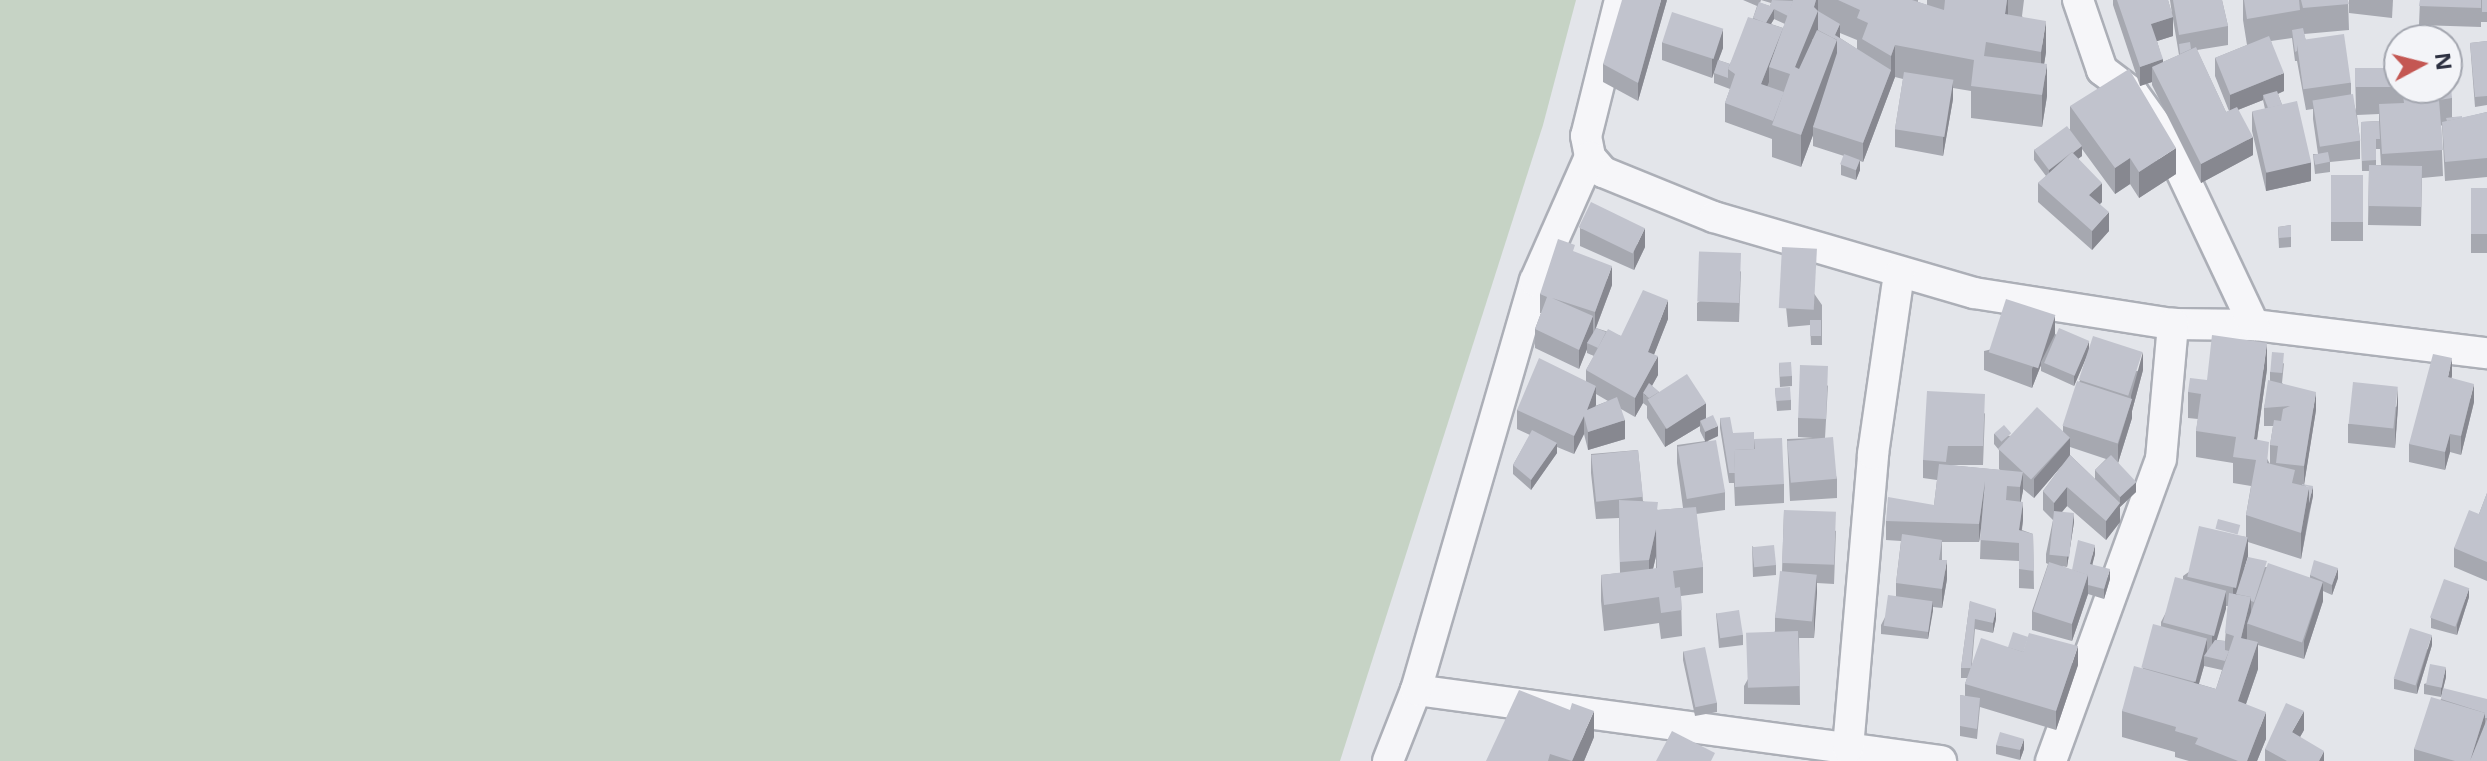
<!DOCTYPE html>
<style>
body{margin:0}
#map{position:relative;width:2487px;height:761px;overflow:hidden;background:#e3e5ea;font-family:"Open Sans",sans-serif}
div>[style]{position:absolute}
.green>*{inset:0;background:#c6d3c5}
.roads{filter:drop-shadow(2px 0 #acafb7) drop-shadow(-2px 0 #acafb7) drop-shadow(0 2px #acafb7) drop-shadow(0 -2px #acafb7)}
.minor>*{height:30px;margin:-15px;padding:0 15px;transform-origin:15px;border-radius:15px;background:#f6f6f9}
.wall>*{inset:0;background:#a6a8b0;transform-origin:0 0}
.shaded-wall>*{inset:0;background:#878890}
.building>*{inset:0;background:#c1c3cd;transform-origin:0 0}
span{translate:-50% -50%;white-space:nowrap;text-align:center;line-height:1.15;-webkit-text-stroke:6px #f3f4f8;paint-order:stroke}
.north{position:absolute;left:2383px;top:24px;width:80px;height:80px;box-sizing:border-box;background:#f3f4f8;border:2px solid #a3a6af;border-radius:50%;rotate:83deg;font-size:22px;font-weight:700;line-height:32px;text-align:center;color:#2c3041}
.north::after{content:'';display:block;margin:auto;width:28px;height:36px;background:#c45753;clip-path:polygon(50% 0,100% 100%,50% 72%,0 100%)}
</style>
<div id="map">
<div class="green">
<i style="clip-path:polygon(0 0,1576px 0,1543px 125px,1340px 761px,0 761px)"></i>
</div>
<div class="roads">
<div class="minor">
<i style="left:1620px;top:0;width:140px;rotate:104deg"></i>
<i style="left:1586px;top:136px;width:21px;rotate:79deg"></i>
<i style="left:1590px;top:157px;width:20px;rotate:49deg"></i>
<i style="left:1603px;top:172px;width:120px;rotate:22.1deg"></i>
<i style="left:1714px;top:217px;width:271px;rotate:16.3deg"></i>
<i style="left:1974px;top:293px;width:201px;rotate:8.9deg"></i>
<i style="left:2173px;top:324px;width:81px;rotate:0.7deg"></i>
<i style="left:2254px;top:325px;width:235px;rotate:6.9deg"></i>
<i style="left:2078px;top:0;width:74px;rotate:71.1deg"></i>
<i style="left:2102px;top:70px;width:39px;rotate:37deg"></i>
<i style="left:2133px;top:93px;width:57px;rotate:54.3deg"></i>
<i style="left:2166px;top:139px;width:206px;rotate:64.7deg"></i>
<i style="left:1416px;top:690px;width:530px;rotate:7.7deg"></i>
<i style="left:1848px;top:748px;width:295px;rotate:-85.1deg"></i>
<i style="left:1873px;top:454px;width:182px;rotate:-81.8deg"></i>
<i style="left:1388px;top:761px;width:76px;rotate:-68.5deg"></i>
<i style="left:1416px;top:690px;width:426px;rotate:-73.8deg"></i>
<i style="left:1535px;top:281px;width:136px;rotate:-66.1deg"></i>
<i style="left:2051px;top:761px;width:321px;rotate:-70deg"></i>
<i style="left:2161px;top:459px;width:136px;rotate:-84.9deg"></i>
</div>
</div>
<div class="wall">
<i style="clip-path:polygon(1667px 0,1638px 101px,1603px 82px,1603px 64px)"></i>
<i style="clip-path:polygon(evenodd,1743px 0,1918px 0,1918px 2px,1927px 5px,1927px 0,2024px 0,2022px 16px,2046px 52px,2044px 64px,2047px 96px,2042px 127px,1971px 118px,1971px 91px,1953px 88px,1953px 99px,1943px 156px,1895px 147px,1895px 129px,1903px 79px,1895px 77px,1863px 162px,1860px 161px,1860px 170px,1856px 180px,1841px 175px,1841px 165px,1844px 156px,1813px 146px,1813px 135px,1801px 167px,1772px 157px,1772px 139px,1725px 122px,1725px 103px,1730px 89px,1714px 83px,1714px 73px,1716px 66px,1712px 78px,1662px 60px,1662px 42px,1723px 48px,1718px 60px,1730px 64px,1753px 18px,1757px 6px,1743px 0,1761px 0,1771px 3px,1770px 6px,1760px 3px,1761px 0,1743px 0,1774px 19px,1785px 24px,1783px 28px,1771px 24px,1774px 19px,1743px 0,1840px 33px,1857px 40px,1857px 49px,1840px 38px,1840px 33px)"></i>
<i style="clip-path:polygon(evenodd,2113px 0,2168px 0,2172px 14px,2170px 0,2222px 0,2228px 26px,2228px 45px,2197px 50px,2226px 112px,2229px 111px,2215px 76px,2215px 58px,2247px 45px,2243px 20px,2243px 0,2348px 0,2349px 30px,2304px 34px,2306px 41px,2351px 83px,2351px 94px,2356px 111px,2355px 69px,2399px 68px,2399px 44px,2399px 88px,2447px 88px,2452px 98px,2452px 117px,2462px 118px,2487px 112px,2487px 177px,2445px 181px,2442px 125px,2441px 126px,2443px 176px,2422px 178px,2421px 226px,2368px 225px,2369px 171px,2362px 171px,2361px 122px,2379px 121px,2379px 114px,2357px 115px,2360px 140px,2360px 159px,2330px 162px,2330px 172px,2315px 174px,2313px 154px,2318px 154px,2313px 119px,2313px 109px,2306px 110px,2297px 61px,2295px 61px,2292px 38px,2271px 41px,2284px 91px,2278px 94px,2311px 181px,2266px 191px,2252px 131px,2252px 112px,2265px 109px,2263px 100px,2238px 110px,2253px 155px,2201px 183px,2152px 85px,2152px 82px,2140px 86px,2113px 5px,2113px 0,2173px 19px,2179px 55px,2163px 62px,2157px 41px,2173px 36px,2173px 19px,2113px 0,2376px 149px,2380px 149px,2381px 165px,2376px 165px,2376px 149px)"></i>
<i style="clip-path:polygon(2349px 0,2393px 0,2392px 18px,2349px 13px)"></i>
<i style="clip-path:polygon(2420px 0,2487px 0,2487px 22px,2481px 22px,2481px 27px,2419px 25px)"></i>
<i style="clip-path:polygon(2487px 41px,2487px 105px,2475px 107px,2470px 43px)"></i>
<i style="clip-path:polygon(2070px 106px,2176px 174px,2139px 198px,2130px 184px,2115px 194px,2082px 149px,2082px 156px,2078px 159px,2102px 202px,2100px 204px,2109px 231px,2092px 250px,2038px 202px,2038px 183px,2046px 176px,2034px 160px,2034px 150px,2070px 129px)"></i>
<i style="left:2331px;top:175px;width:32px;height:66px"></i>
<i style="left:2471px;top:188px;width:16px;height:65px"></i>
<i style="clip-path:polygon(2291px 225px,2291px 247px,2279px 248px,2278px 227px)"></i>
<i style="clip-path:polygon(1580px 228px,1645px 247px,1634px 270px,1580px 246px)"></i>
<i style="clip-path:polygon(1782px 247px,1822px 305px,1822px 345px,1811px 345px,1810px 325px,1788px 327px,1782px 266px)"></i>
<i style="clip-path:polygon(evenodd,1575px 252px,1612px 285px,1596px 328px,1621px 336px,1668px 319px,1654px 354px,1658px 375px,1652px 386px,1659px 392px,1706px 418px,1718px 436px,1708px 441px,1725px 492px,1725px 510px,1696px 514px,1703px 567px,1703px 593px,1681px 596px,1682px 636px,1661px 639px,1659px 623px,1604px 631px,1601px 601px,1601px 575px,1620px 573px,1619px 518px,1596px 519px,1591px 473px,1591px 454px,1638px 450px,1643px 501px,1658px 510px,1683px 508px,1677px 463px,1677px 445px,1705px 441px,1700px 431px,1700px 426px,1665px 447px,1647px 418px,1647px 406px,1643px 403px,1635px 417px,1621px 409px,1625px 439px,1588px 450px,1584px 434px,1574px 454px,1557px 447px,1557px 453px,1531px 490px,1513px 474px,1513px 465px,1530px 435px,1517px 429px,1517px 410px,1586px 381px,1586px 370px,1594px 356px,1587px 353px,1587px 349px,1579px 369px,1535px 348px,1535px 329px,1541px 313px,1540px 313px,1540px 294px,1575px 252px,1596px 394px,1608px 401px,1595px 406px,1596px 394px,1575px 252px,1656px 556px,1656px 569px,1653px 569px,1656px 556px)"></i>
<i style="clip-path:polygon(1741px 271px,1739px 322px,1697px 321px,1697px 303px)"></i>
<i style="clip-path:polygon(2055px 334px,2089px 351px,2074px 386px,2041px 371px,2041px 365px,2032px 388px,1984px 370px,1984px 351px)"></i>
<i style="clip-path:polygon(1779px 363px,1792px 376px,1792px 386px,1780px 387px)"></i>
<i style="clip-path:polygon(evenodd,2284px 363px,2282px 383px,2316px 410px,2304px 484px,2313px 496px,2301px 559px,2248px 542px,2248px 556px,2244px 568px,2267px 567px,2310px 578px,2310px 575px,2338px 578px,2332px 595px,2323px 591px,2323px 601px,2304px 659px,2258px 645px,2258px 669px,2246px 704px,2266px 739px,2257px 761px,2189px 761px,2175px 757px,2175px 752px,2122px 737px,2122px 711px,2143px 668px,2161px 626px,2161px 622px,2183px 579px,2183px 576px,2240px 536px,2246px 537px,2246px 515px,2251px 486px,2233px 483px,2233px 463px,2196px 457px,2196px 431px,2198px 419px,2188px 418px,2188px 392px,2207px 380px,2267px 369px,2257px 440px,2270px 464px,2270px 445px,2273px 426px,2264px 426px,2264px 408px,2270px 380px,2270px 372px,2284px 363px,2226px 606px,2228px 606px,2225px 641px,2216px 640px,2226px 606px,2284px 363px,2204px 666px,2222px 670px,2216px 689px,2199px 684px,2204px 666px)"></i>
<i style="clip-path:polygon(evenodd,2143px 370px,2132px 411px,2132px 418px,2118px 463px,2136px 492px,2120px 507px,2120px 522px,2106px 540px,2067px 506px,2062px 512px,2074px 522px,2067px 567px,2061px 566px,2072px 570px,2095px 554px,2092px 564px,2110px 579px,2104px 599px,2088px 594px,2072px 641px,2032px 630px,2032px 611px,2048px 564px,2046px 563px,2046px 554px,2053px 520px,2043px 510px,2043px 491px,2064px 463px,2034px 498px,2023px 489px,2021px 501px,2023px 520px,2022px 530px,2033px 534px,2034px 589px,2019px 588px,2019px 561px,1980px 559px,1981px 529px,1979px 542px,1942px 542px,1942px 560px,1947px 579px,1942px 608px,1933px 607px,1928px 639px,1881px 634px,1881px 625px,1896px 596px,1896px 583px,1901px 541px,1886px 540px,1886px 521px,1934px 505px,1937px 480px,1923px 478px,1923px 460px,1985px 413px,1983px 465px,1948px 465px,2000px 470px,1999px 469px,1999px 450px,1994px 444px,1994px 434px,2011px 436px,2063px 432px,2063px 426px,2080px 380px,2143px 370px,2070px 447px,2106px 459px,2095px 470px,2095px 479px,2070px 455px,2070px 447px)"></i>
<i style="clip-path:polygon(2452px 378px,2474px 402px,2461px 455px,2450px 452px,2445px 470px,2409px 462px,2409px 444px)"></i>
<i style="clip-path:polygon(1828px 385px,1825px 438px,1837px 479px,1837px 498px,1790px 501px,1787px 439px,1813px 438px,1798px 437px,1798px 418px)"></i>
<i style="clip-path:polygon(1775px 388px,1791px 400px,1791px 410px,1777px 411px)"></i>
<i style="clip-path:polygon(2398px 406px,2395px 448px,2348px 443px,2348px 424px)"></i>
<i style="clip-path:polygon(1720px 418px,1733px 433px,1754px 439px,1784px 484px,1784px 503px,1735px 506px,1734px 483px,1729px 483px,1720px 428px)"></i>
<i style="clip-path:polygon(2487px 493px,2487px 581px,2454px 567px,2454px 548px,2479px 514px)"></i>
<i style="clip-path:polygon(1784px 510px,1836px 531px,1834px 584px,1817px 583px,1814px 638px,1799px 638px,1800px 705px,1744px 704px,1744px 686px,1775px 631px,1775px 618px,1782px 572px)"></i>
<i style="clip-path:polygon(1752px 546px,1776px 565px,1776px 575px,1753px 577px)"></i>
<i style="clip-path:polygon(2469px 597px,2457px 635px,2431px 628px,2431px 618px)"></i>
<i style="clip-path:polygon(1970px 601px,1996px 619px,1993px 633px,1975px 629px,1972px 664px,2009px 647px,2078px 665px,2056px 730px,1980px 707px,1977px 739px,1960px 736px,1960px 695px,1965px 696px,1965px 684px,1967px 678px,1961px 678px,1961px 668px)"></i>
<i style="clip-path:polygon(1716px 613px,1743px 635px,1743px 645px,1719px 648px)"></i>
<i style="clip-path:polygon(2432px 645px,2417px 694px,2394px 689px,2394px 679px)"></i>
<i style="clip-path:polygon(1683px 651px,1717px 703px,1717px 712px,1695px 716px,1683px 660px)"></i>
<i style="clip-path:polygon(2446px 677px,2441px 697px,2424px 694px,2424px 684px)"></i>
<i style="clip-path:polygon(2441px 699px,2487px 699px,2487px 761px,2414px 761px,2414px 749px)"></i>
<i style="clip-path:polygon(2304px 730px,2300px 737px,2324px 761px,2265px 761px,2265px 749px)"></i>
<i style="clip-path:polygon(1594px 737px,1584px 761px,1486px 761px)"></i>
<i style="clip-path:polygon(1996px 745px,2024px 749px,2020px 760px,1996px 754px)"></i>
</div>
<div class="shaded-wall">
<i style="clip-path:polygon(1661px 0,1667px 0,1638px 101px,1638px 83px)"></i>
<i style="clip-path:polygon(1816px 0,1818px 0,1818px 42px,1812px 39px,1812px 58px,1795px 99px,1795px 67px)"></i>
<i style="clip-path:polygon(2007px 0,2008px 0,2008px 15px,2005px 14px)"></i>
<i style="clip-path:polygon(1774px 9px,1774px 19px,1762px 39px,1762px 29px)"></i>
<i style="clip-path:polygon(2173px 17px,2173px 36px,2151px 43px,2151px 24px)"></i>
<i style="clip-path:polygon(2046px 21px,2046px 52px,2041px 84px,2041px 52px)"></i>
<i style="clip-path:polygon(1840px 24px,1840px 43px,1837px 72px,1813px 127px,1813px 135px,1801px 167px,1801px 135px,1835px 35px)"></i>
<i style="clip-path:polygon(1783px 28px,1769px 67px,1769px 82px,1761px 102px,1761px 84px)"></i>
<i style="clip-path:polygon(1723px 29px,1723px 48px,1712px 78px,1712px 59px)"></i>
<i style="clip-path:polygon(1895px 45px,1895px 77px,1863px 162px,1863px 143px,1891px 70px,1891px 56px)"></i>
<i style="clip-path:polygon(2163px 59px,2163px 78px,2152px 67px,2152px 82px,2140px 86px,2140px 67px)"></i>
<i style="clip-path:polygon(2047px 64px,2047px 96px,2042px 127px,2042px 95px)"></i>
<i style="clip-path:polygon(2284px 73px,2284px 91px,2265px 99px,2263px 95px,2263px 100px,2230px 113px,2230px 95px)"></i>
<i style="clip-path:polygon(1953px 80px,1953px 99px,1943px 156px,1943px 137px)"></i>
<i style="clip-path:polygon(2253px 137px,2253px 155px,2201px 183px,2201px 164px)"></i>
<i style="clip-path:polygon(2082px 146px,2082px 156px,2049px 180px,2049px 170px)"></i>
<i style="clip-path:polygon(2176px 148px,2176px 174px,2139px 198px,2139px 172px)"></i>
<i style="clip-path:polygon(2130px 158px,2130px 184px,2115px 194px,2115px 168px)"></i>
<i style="clip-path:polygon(1860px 160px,1860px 170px,1856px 180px,1856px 170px)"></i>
<i style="clip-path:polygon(2311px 162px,2311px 181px,2266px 191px,2266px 172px)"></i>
<i style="clip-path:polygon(2102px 183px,2102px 202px,2089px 214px,2089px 195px)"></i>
<i style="clip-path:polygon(2109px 212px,2109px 231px,2092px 250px,2092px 231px)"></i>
<i style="clip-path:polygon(1645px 228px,1645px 247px,1634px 270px,1634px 251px)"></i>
<i style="clip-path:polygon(1612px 266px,1612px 285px,1595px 330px,1595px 312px)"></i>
<i style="clip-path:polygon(1668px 300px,1668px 319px,1648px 370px,1648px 352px)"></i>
<i style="clip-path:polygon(2055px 315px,2055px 334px,2041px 362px,2041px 365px,2032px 388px,2032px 369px)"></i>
<i style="clip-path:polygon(1593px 316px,1593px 335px,1587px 343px,1587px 349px,1579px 369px,1579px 350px)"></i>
<i style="clip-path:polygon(2089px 341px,2089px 351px,2074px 386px,2074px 376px)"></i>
<i style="clip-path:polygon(2267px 343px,2267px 369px,2254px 460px,2254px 439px)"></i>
<i style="clip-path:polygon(2143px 352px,2143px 370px,2132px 411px,2132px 418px,2118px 463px,2118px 445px,2131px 402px,2131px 396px)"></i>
<i style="clip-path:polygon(1658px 356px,1658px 375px,1646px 396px,1643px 393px,1643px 403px,1635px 417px,1635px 398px)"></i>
<i style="clip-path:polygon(2452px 358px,2452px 376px,2448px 395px,2448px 377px)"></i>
<i style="clip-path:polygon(2474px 384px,2474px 402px,2461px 455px,2461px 436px)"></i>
<i style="clip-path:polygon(1596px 386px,1596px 405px,1587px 428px,1587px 410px)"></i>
<i style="clip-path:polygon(2398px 387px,2398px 406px,2395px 448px,2395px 429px)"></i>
<i style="clip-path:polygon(2316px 392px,2316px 410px,2304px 485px,2304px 466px)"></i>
<i style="clip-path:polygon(1706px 403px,1706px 422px,1700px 421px,1700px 426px,1665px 447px,1665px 429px)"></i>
<i style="clip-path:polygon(1584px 416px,1584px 434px,1574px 454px,1574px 436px)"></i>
<i style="clip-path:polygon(1625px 420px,1625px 439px,1588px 450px,1588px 432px)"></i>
<i style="clip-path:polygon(1718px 426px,1718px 436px,1705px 442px,1705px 432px)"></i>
<i style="clip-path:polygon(2450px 434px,2450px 452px,2445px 470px,2445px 452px)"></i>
<i style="clip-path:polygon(2070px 438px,2070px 456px,2034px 498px,2034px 479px)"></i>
<i style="clip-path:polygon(1557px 443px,1557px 453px,1531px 490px,1531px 480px)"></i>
<i style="clip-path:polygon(2023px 472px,2023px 491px,2020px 505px,2020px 487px)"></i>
<i style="clip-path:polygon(1985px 481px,1985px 500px,1979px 542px,1979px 524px)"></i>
<i style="clip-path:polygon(2136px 482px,2136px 492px,2120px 507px,2120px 497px)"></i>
<i style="clip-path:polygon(2313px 486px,2313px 496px,2309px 513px,2309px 503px)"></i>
<i style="clip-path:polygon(2067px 487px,2067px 506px,2054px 521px,2054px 503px)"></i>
<i style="clip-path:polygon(2309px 487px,2309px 513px,2301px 559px,2301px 533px)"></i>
<i style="clip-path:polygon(2023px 502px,2023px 520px,2019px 548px,2019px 530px)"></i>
<i style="clip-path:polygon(2120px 503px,2120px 522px,2106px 540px,2106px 521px)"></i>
<i style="clip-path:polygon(2074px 513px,2074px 522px,2067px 567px,2067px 558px)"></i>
<i style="clip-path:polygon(1656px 529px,1656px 556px,1649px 586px,1649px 560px)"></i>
<i style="clip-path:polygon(2248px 537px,2248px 556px,2233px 608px,2233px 589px)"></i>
<i style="clip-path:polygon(2095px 545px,2095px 554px,2090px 574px,2090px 564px)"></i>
<i style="clip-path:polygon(1947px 560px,1947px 579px,1942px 608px,1942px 589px)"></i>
<i style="clip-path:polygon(2338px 568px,2338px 578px,2332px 595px,2332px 585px)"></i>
<i style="clip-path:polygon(2110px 569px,2110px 579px,2104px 599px,2104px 589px)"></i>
<i style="clip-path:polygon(1817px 575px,1817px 593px,1814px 638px,1814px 620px)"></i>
<i style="clip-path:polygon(2088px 575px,2088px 594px,2072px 641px,2072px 623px)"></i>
<i style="clip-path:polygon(2323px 582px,2323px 601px,2304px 659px,2304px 641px)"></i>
<i style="clip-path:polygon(2469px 588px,2469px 597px,2457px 635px,2457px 625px)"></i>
<i style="clip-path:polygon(2226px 591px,2226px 609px,2212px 656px,2212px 637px)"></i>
<i style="clip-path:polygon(2251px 597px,2251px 623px,2247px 623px,2247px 638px,2241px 664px,2241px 638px)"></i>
<i style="clip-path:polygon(1933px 601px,1933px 611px,1928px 639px,1928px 630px)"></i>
<i style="clip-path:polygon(1996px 609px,1996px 619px,1993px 633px,1993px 623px)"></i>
<i style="clip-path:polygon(2432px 635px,2432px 645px,2417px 694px,2417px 685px)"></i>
<i style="clip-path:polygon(2207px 638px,2207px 656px,2204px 656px,2204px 666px,2192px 707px,2192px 688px)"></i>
<i style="clip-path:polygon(2258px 642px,2258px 669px,2238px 727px,2238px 701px)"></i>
<i style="clip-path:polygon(2078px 646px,2078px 665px,2056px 730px,2056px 711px)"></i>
<i style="clip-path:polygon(2446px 667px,2446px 677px,2441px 697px,2441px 688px)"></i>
<i style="clip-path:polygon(1594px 711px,1594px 737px,1584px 761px,1572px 761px)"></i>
<i style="clip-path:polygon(2304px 711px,2304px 730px,2292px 751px,2292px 732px)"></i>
<i style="clip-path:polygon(2266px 712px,2266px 739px,2257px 761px,2247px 761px)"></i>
<i style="clip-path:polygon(2485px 713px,2485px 731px,2470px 761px)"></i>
<i style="clip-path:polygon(2024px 739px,2024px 749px,2020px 760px,2020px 750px)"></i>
<i style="clip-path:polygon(2324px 751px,2324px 761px,2319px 761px)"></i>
</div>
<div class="building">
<i style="clip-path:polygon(1622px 0,1661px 0,1638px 83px,1603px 64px)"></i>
<i style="clip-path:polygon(1772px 0,1793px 1px,1788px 16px,1774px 9px,1766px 23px,1753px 18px,1759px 2px,1770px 6px)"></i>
<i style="clip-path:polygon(1793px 0,1816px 0,1814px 7px,1818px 11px,1795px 67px,1799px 69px,1817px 30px,1837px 40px,1801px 135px,1772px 125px,1790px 74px,1769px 67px)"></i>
<i style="clip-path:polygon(1838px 0,1912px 0,1944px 10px,1945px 0,2007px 0,2005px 14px,2046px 21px,2041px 52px,1986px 42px,1984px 56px,2047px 64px,2042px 95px,1971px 86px,1974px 60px,1895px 45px,1891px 56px,1862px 39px,1868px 23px,1857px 18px,1860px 10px)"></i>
<i style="clip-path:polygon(2117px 0,2168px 0,2173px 17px,2151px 24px,2163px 59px,2140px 67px)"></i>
<i style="clip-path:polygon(2173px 0,2222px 0,2228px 26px,2179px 35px)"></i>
<i style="clip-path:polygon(2244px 0,2299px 0,2300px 10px,2247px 19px)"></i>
<i style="clip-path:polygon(2301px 0,2348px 0,2349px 4px,2303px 8px)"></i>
<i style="clip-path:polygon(2420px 0,2481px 0,2481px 8px,2419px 6px)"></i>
<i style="left:2482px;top:0;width:5px;height:12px"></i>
<i style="clip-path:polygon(1818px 11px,1840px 24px,1835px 35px,1891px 70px,1863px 143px,1813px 127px,1837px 53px,1837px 40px,1818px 30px)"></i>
<i style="left:1672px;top:12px;width:54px;height:32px;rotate:18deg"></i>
<i style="clip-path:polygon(1748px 17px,1783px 28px,1761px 84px,1784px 92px,1773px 121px,1725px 103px,1735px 74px,1728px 69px)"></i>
<i style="clip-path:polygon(2303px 28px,2306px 41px,2297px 42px,2297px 51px,2295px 52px,2292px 30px)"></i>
<i style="left:2344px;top:34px;width:49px;height:48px;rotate:82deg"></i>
<i style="left:2269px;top:36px;width:40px;height:58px;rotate:68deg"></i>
<i style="clip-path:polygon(2447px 41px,2452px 98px,2439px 100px,2443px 150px,2382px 154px,2379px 104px,2404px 103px,2402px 88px,2447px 88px)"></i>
<i style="clip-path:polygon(2487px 41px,2487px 96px,2475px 97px,2470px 43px)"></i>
<i style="clip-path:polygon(2190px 42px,2191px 49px,2180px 54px,2179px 44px)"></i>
<i style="clip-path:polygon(2196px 47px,2226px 112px,2237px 107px,2253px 137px,2201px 164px,2152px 67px)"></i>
<i style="clip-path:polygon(1718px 60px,1730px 64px,1728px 69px,1728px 78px,1714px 73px)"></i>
<i style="left:2399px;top:68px;width:19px;height:44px;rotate:90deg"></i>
<i style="clip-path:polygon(2129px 69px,2176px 148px,2139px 172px,2130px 158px,2115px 168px,2070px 106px)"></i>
<i style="left:1904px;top:72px;width:50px;height:58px;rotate:9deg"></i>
<i style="clip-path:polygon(2277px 91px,2282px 105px,2268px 108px,2263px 95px)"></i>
<i style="left:2353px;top:94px;width:47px;height:41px;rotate:81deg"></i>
<i style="left:2297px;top:101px;width:63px;height:46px;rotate:77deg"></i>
<i style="clip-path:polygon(2487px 112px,2487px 158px,2445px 162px,2442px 122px)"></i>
<i style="clip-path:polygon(2462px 116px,2462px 118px,2447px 121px,2446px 118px)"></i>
<i style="clip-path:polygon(2379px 121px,2380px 139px,2376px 139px,2376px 160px,2362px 161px,2361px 122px)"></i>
<i style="clip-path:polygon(2067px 126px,2082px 146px,2073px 153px,2072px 152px,2049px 170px,2034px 150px)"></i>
<i style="clip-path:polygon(2072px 152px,2102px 183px,2089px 195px,2109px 212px,2092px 231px,2038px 183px)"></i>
<i style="left:2328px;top:152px;width:10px;height:15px;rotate:79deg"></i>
<i style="left:1844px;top:154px;width:17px;height:11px;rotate:21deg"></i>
<i style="left:2369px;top:165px;width:53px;height:41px;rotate:1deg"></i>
<i style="left:2331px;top:175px;width:32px;height:47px"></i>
<i style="left:2471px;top:188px;width:16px;height:46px"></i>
<i style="left:1591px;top:202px;width:60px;height:28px;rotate:26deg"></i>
<i style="clip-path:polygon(2291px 225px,2291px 237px,2279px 238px,2278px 227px)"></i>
<i style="clip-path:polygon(1558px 239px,1575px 245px,1573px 251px,1612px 266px,1595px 312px,1552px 298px,1593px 316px,1579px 350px,1535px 329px,1547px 297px,1540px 294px)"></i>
<i style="left:1782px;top:247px;width:35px;height:61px;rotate:3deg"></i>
<i style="left:1741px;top:253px;width:50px;height:42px;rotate:92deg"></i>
<i style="clip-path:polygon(1643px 290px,1668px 300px,1648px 352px,1658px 356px,1635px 398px,1586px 370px,1608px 329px,1621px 336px)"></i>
<i style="left:2006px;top:299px;width:52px;height:56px;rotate:18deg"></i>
<i style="left:1810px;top:320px;width:11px;height:16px"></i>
<i style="clip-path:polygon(1596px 328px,1606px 332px,1598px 348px,1587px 343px)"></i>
<i style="left:2059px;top:328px;width:33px;height:38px;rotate:23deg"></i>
<i style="clip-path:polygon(2212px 335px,2267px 343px,2254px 439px,2269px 442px,2267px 463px,2295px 470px,2292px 483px,2309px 487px,2301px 533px,2246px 515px,2256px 460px,2233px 457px,2236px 437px,2196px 431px,2201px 394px,2188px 392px,2190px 378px,2207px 380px)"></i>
<i style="left:2093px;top:336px;width:52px;height:46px;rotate:18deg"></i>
<i style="left:2272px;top:352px;width:12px;height:20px;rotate:5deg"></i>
<i style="clip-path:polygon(2433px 354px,2452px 358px,2448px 377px,2474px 384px,2461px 436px,2450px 434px,2445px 452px,2409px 444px)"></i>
<i style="clip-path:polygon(1539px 358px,1596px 386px,1587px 410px,1617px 397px,1625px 420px,1588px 432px,1584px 416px,1574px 436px,1517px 410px)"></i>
<i style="left:1791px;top:362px;width:14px;height:12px;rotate:86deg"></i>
<i style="left:1800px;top:365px;width:28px;height:53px;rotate:2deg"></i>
<i style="left:1687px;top:374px;width:35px;height:47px;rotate:57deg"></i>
<i style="clip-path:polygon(2268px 380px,2316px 392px,2304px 466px,2276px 463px,2278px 446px,2270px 445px,2274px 420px,2281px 421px,2283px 409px,2290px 406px,2264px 408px)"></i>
<i style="left:2077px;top:381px;width:58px;height:47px;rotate:18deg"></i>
<i style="left:2353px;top:382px;width:45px;height:42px;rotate:6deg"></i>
<i style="clip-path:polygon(1649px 383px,1659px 392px,1649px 398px,1643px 393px)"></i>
<i style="left:1790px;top:387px;width:13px;height:15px;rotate:86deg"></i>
<i style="clip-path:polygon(1927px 391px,1985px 394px,1983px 446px,1948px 446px,1946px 462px,1923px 460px)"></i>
<i style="left:2037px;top:407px;width:45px;height:57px;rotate:43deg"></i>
<i style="left:1713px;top:415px;width:12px;height:14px;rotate:66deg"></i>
<i style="clip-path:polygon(1730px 417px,1733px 433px,1754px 432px,1754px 449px,1734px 450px,1735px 473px,1729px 473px,1720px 418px)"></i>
<i style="left:2004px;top:425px;width:11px;height:13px;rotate:49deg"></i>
<i style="clip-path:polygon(1532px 430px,1557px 443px,1531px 480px,1513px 465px)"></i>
<i style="left:1833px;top:437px;width:42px;height:46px;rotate:85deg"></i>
<i style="clip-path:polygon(1782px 438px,1784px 484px,1735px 487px,1734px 450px,1755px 449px,1754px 439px)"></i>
<i style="left:1716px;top:440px;width:53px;height:39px;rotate:80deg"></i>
<i style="left:1638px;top:450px;width:47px;height:47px;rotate:84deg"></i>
<i style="clip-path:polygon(2070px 455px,2120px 503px,2106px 521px,2067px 487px,2054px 503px,2043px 491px)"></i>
<i style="left:2111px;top:455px;width:37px;height:22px;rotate:47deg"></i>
<i style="clip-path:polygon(1939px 464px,2023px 472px,2020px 487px,2007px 486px,2006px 500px,2023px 502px,2019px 530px,2033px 534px,2034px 571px,2019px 569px,2019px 543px,1980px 540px,1985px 481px,1979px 524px,1886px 521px,1888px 497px,1934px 505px)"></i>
<i style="clip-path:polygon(2302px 484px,2313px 486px,2309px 503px,2309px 487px,2302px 485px)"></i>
<i style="clip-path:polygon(2487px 493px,2487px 562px,2454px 548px,2469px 510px,2479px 514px)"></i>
<i style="clip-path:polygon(1619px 500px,1658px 502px,1657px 510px,1696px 507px,1703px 567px,1673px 571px,1675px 588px,1680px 587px,1682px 610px,1661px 613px,1659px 597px,1604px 605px,1601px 575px,1657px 568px,1656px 529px,1649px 560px,1620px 562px)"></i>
<i style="left:1784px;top:510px;width:52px;height:53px;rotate:2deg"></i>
<i style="left:2054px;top:511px;width:20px;height:44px;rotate:6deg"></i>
<i style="left:2218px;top:519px;width:23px;height:10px;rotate:15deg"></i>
<i style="left:2199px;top:526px;width:50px;height:52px;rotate:13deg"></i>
<i style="clip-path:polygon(1902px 534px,1942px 540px,1939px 560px,1947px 560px,1942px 589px,1896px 583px)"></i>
<i style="clip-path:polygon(2078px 540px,2095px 545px,2090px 564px,2110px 569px,2104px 589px,2088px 585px,2088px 575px,2072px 570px)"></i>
<i style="left:1774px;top:545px;width:20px;height:22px;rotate:84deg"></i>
<i style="clip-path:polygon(2248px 557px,2267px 561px,2254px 602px,2251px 601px,2251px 597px,2236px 594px)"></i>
<i style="clip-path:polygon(2314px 560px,2338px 568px,2332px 585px,2310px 575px)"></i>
<i style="left:2049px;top:562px;width:41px;height:52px;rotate:18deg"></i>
<i style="left:2268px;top:563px;width:58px;height:64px;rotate:19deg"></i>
<i style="left:1780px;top:571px;width:37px;height:47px;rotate:6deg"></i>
<i style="left:2175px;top:577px;width:53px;height:47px;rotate:15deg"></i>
<i style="left:2444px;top:579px;width:27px;height:41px;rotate:20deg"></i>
<i style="clip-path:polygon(2229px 593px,2251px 597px,2241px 638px,2258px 642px,2238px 701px,2266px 712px,2247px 761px,2238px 761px,2195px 744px,2198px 738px,2175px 731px,2176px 727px,2122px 711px,2134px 666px,2216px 689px,2234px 636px,2225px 633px)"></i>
<i style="left:1888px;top:595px;width:45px;height:31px;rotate:8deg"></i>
<i style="clip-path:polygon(1970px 601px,1996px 609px,1993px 623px,1975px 619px,1971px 668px,1961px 668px)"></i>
<i style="left:1739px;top:610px;width:25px;height:23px;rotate:81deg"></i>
<i style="left:2153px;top:624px;width:56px;height:45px;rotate:15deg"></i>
<i style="left:2410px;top:628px;width:23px;height:53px;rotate:18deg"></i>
<i style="left:1798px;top:631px;width:55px;height:52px;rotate:88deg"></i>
<i style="left:2013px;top:632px;width:16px;height:16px;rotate:18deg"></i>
<i style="clip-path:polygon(2029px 633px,2078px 646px,2056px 711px,1965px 684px,1981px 638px,2023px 652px)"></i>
<i style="clip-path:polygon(2215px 640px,2225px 641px,2225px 650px,2229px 651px,2225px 661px,2204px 656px)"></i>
<i style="left:1705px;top:647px;width:57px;height:22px;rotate:78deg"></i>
<i style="left:2430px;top:664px;width:16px;height:21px;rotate:11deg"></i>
<i style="clip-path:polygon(2443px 688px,2487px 699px,2487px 718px,2485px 718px,2485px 713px,2441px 699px)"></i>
<i style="clip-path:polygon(1519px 690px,1570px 710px,1572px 703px,1594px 711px,1572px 761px,1550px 754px,1548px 761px,1486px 761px)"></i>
<i style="clip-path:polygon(1960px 695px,1980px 698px,1977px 729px,1960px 726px)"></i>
<i style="clip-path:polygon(2431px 697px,2485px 713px,2470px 761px,2487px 719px,2487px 761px,2455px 761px,2414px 749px)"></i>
<i style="clip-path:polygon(2286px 703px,2304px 711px,2292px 732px,2324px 751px,2319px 761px,2287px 761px,2265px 749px)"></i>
<i style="clip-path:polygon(1672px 731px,1715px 753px,1711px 761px,1656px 761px)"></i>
<i style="clip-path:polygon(2000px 732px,2024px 739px,2020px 750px,1996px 745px)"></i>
</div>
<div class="north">N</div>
</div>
